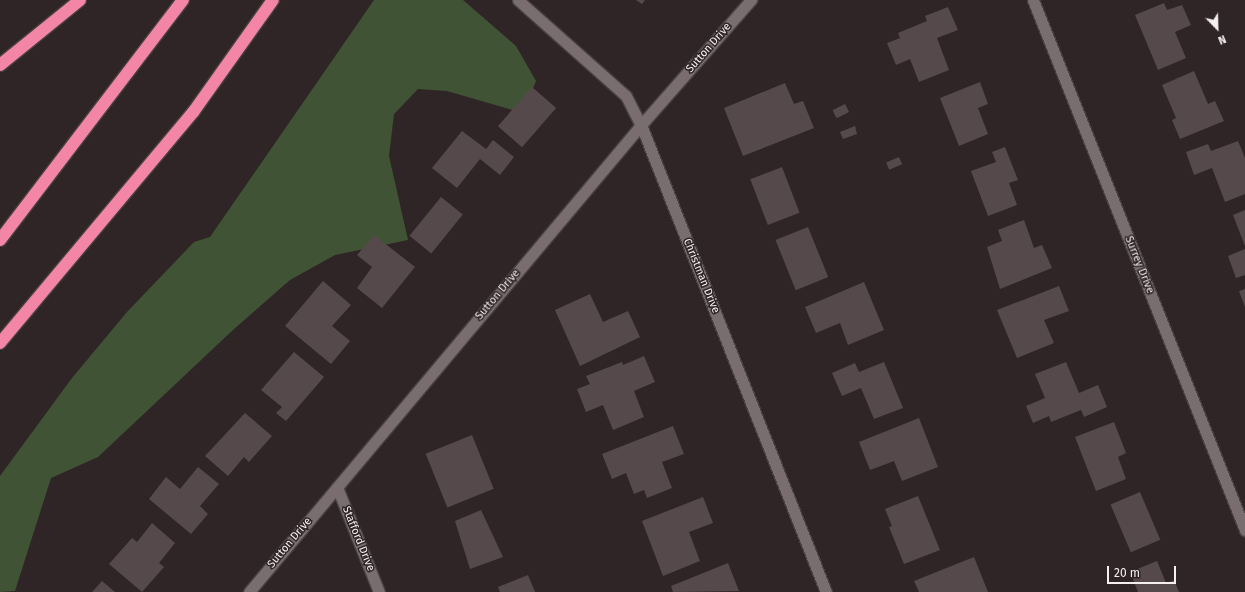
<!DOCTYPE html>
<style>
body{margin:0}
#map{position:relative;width:1245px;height:592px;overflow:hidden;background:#2f2527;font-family:"Fira Sans",sans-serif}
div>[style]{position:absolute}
.green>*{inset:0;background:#405435}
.building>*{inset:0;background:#55494c;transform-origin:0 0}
.roads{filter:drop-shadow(1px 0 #484042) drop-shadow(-1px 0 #484042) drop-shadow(0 1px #484042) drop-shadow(0 -1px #484042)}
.minor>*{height:11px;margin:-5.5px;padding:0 5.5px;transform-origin:5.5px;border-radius:5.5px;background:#796d70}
.motorway>*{height:12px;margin:-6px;padding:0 6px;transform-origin:6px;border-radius:6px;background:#f386a6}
span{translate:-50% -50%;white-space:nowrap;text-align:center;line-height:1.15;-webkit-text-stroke:3px #2f2527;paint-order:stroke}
.street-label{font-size:11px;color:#f6eff1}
.north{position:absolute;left:1197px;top:8px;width:40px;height:40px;-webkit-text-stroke:3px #2f2527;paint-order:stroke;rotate:157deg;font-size:11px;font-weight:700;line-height:16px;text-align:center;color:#f6eff1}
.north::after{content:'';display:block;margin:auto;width:14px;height:18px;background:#f6eff1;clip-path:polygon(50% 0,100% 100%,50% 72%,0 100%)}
.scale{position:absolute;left:1107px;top:566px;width:69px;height:18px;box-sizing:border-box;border:2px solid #f6eff1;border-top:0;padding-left:5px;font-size:12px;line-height:14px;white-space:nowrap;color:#f6eff1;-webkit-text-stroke:3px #2f2527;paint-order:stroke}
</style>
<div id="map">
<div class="green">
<i style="clip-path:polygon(374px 0,463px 0,516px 46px,536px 81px,523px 113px,447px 91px,418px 89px,394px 114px,389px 156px,408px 240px,335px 255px,290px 280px,234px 329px,98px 457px,51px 478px,15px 591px,0 592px,0 476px,72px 378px,127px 312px,194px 242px,210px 237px)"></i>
</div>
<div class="building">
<i style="clip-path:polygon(636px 0,645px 0,642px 4px)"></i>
<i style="clip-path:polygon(1164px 3px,1167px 10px,1182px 5px,1191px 25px,1175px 32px,1186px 58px,1158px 70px,1135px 15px)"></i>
<i style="clip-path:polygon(948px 7px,958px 30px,937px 38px,949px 70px,919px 82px,910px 59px,896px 65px,887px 43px,900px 38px,898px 33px,927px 21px,925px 16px)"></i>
<i style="clip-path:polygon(1194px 71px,1208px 104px,1215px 101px,1224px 121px,1180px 139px,1172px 120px,1176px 118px,1162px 85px)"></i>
<i style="clip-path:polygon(980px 82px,988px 104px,978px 108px,988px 134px,959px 146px,940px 98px)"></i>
<i style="clip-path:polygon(785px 83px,794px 104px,803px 101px,814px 128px,743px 156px,724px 108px)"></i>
<i style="left:532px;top:87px;width:32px;height:52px;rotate:41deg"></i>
<i style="left:845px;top:104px;width:9px;height:14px;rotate:63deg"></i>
<i style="clip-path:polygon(855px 126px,857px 134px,843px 139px,840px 132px)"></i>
<i style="clip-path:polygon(462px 131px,486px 149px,493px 140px,514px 157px,500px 175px,480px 159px,457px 188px,432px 168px)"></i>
<i style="clip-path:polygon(1238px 141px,1245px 158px,1245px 194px,1225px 202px,1212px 168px,1194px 175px,1186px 152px,1208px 144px,1211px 151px)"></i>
<i style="clip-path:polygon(1005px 147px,1018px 180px,1009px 183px,1017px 205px,988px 216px,971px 171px,996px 162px,992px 152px)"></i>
<i style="left:899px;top:157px;width:8px;height:14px;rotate:67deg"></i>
<i style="left:782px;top:167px;width:49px;height:34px;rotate:69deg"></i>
<i style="left:441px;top:197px;width:28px;height:50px;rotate:39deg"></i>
<i style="clip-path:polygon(1245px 210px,1245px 246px,1233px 215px)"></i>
<i style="clip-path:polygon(1024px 220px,1034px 248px,1042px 245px,1052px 268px,1000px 289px,987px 247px,1002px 241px,998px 230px)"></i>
<i style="left:808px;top:227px;width:54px;height:35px;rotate:68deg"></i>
<i style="clip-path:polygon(374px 235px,415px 267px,382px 308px,357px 288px,372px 267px,357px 255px)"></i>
<i style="clip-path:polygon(1245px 249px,1245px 275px,1236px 278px,1228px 256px)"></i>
<i style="clip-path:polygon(323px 281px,351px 305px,332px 326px,350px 341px,331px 364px,285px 326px)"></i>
<i style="clip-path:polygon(864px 282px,884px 330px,848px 345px,840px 323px,816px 333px,805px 307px)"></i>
<i style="clip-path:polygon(1059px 286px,1069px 311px,1044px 320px,1054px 343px,1017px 358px,997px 310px)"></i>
<i style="clip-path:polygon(1245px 289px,1245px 307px,1239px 291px)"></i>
<i style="clip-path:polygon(590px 294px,603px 322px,628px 311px,640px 337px,580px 366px,555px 310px)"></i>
<i style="clip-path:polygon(294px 352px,324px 377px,286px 421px,276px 413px,282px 407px,261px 390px)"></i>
<i style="clip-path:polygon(644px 356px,655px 382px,634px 391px,644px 417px,613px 430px,603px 405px,586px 412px,577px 389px,590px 384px,586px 376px,622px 362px,623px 365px)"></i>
<i style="clip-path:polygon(884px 362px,903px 408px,874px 419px,861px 388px,842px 396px,832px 373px,855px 363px,859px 372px)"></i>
<i style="clip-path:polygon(1066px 362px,1079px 393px,1098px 385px,1107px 407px,1084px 417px,1081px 410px,1051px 422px,1049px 416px,1033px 423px,1026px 406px,1045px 398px,1035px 374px)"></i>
<i style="clip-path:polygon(245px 413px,272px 436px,249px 462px,244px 457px,228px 476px,205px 456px)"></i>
<i style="clip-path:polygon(919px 418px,938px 467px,902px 481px,894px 461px,870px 470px,859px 442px)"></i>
<i style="clip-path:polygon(1114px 422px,1126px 453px,1118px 457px,1126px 479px,1096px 491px,1075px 437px)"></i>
<i style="clip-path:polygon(673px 426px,684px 454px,662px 462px,672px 488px,647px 498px,644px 490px,634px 494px,626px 473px,612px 479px,602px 454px)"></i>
<i style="left:472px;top:435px;width:58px;height:50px;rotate:68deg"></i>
<i style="clip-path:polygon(198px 467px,219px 484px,200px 506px,208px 514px,191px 534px,149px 499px,166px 477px,180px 489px)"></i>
<i style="left:1140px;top:492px;width:52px;height:32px;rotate:67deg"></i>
<i style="clip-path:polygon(918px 496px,940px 550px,904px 564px,889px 527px,892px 526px,885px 509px)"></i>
<i style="clip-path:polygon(703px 497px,713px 523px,689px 532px,700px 561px,663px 576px,642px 521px)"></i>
<i style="clip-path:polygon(481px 510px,503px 557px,470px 569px,455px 521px)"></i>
<i style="clip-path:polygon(152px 523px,175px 543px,159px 563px,164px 567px,142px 592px,109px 564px,132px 538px,137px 542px)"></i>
<i style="clip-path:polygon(974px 557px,988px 592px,919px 592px,914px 581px)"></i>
<i style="clip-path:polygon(1157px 561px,1166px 583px,1174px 580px,1179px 592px,1138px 592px,1130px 572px)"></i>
<i style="clip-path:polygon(728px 563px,739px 591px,673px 592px,671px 586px)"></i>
<i style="clip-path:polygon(528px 575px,535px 592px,500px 592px,498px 587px)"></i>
<i style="clip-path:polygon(102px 581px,115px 592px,92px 592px)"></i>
</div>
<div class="roads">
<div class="minor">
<i style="left:518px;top:0;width:144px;rotate:41.6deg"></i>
<i style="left:626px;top:96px;width:33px;rotate:63deg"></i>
<i style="left:641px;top:125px;width:502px;rotate:68.39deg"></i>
<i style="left:1033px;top:0;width:571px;rotate:68.2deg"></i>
<i style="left:337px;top:487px;width:113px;rotate:68.2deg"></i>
<i style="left:249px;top:592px;width:610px;rotate:-49.99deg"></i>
<i style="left:641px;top:125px;width:167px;rotate:-48.7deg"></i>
</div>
<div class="motorway">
<i style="left:0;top:65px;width:103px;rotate:-39.1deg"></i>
<i style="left:0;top:240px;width:302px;rotate:-52.7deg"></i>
<i style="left:0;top:343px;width:302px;rotate:-50.1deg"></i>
<i style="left:194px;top:111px;width:136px;rotate:-54.6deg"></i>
</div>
</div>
<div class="street-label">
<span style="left:709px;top:48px;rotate:-49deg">Sutton Drive</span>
<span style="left:1139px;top:265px;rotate:68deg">Surrey Drive</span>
<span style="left:701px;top:276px;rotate:68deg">Christman Drive</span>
<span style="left:498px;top:295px;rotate:-50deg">Sutton Drive</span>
<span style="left:358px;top:539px;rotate:68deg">Stafford Drive</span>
<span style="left:290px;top:543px;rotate:-50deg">Sutton Drive</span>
</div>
<div class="north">N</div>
<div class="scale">20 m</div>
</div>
